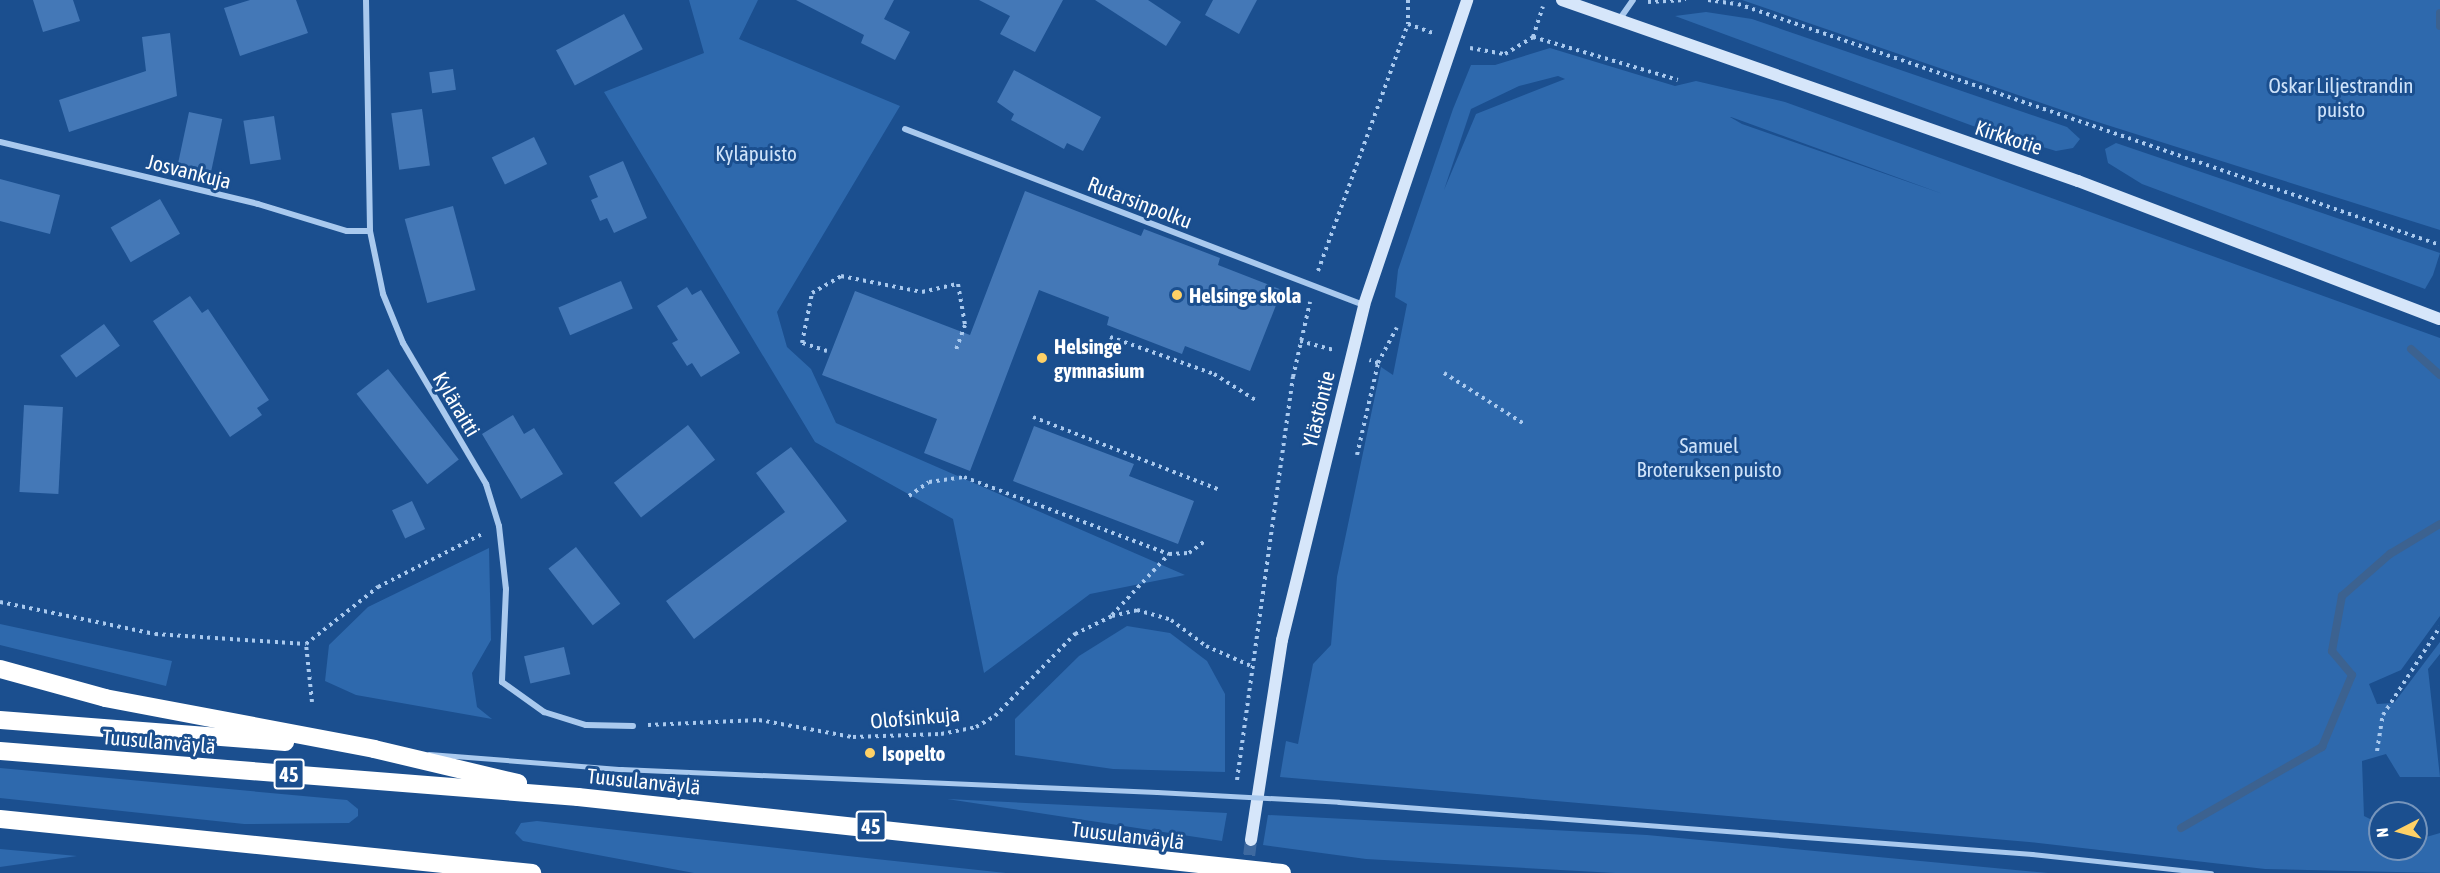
<!DOCTYPE html>
<meta charset="utf-8">
<style>
body{margin:0}
#map{position:relative;width:2440px;height:873px;overflow:hidden;background:#1b4f8f;font-family:"Asap Condensed",sans-serif}
div>[style]{position:absolute}
.green>*{inset:0;background:#2e69ad}
.stream>*{height:8px;margin:-4px;padding:0 4px;transform-origin:4px;border-radius:4px;background:#3c6290}
.building>*{inset:0;background:#4478b7;transform-origin:0 0}
.secondary-tunnel>*{height:12px;margin-top:-6px;transform-origin:0;background:repeating-linear-gradient(90deg,#3d69a0 0 12px,transparent 0 18px)}
.path>*{height:4px;margin-top:-2px;transform-origin:0;background:repeating-linear-gradient(90deg,#a9c9ee 0 3px,transparent 0 7.5px)}
.lane>*{height:4.5px;margin:-2.25px;padding:0 2.25px;transform-origin:2.25px;border-radius:2.25px;background:#a9c9ee}
.street>*{height:6px;margin:-3px;padding:0 3px;transform-origin:3px;border-radius:3px;background:#a9c9ee}
.secondary>*{height:12px;margin:-6px;padding:0 6px;transform-origin:6px;border-radius:6px;background:#d6e6fa}
.highway>*{height:18px;margin:-9px;padding:0 9px;transform-origin:9px;border-radius:9px;background:#fff}
.lane-bridge>*{height:4.5px;margin:-2.25px;padding:0 2.25px;transform-origin:2.25px;border-radius:2.25px;background:#a9c9ee}
.dots>*{width:16px;height:16px;translate:-50% -50%;box-sizing:border-box;border:3px solid #1b4f8f;border-radius:50%}
span{translate:-50% -50%;white-space:nowrap;text-align:center;line-height:1.15;-webkit-text-stroke:6px #1b4f8f;paint-order:stroke}
.shield-label span{padding:2px 4px;background:#1b4f8f;border:2px solid;border-radius:4px;-webkit-text-stroke-width:0}
.shield-label{font-size:20px;color:#fff;font-weight:700}
.park-label{font-size:21px;color:#cfe3fa}
.street-label{font-size:21px;color:#fff}
.poi-label{font-size:21px;color:#fff;font-weight:700}
.left{translate:0 -50%;text-align:left}
.north{position:absolute;left:2368px;top:801px;width:60px;height:60px;box-sizing:border-box;background:#1b4f8f;border:2px solid #7695bc;border-radius:50%;rotate:264deg;font-size:16px;font-weight:700;line-height:24px;text-align:center;color:#fff}
.north::after{content:'';display:block;margin:auto;width:21px;height:27px;background:#ffd166;clip-path:polygon(50% 0,100% 100%,50% 72%,0 100%)}
</style>
<div id="map">
<div class="green">
<i style="clip-path:polygon(689px 0,758px 0,739px 39px,900px 106px,777px 312px,787px 347px,811px 369px,836px 423px,1185px 575px,1090px 594px,984px 673px,953px 519px,815px 442px,604px 92px,704px 53px)"></i>
<i style="clip-path:polygon(1742px 0,2440px 0,2440px 230px,2088px 119px)"></i>
<i style="clip-path:polygon(1706px 12px,1752px 19px,2067px 127px,2080px 139px,2073px 148px,2056px 151px,1973px 126px,1675px 16px)"></i>
<i style="clip-path:polygon(evenodd,1550px 48px,1675px 86px,1696px 81px,1785px 102px,2440px 338px,2440px 616px,2401px 670px,2369px 684px,2377px 704px,2394px 703px,2440px 642px,2440px 654px,2428px 669px,2440px 777px,2400px 777px,2386px 754px,2362px 761px,2364px 816px,2380px 824px,2380px 849px,2416px 849px,2416px 840px,2440px 833px,2440px 873px,2265px 869px,2029px 842px,1280px 777px,1286px 741px,1298px 744px,1313px 664px,1331px 645px,1337px 577px,1381px 367px,1393px 375px,1407px 304px,1395px 297px,1398px 270px,1453px 109px,1471px 65px,1495px 65px,1550px 48px,1558px 76px,1565px 79px,1476px 114px,1444px 190px,1471px 109px,1519px 86px,1558px 76px,1550px 48px,1730px 117px,1731px 117px,1943px 194px,1742px 124px,1730px 117px)"></i>
<i style="clip-path:polygon(2116px 143px,2440px 253px,2433px 275px,2425px 289px,2142px 184px,2108px 163px,2105px 149px)"></i>
<i style="clip-path:polygon(489px 548px,491px 640px,472px 673px,477px 707px,492px 719px,356px 695px,325px 681px,329px 645px,368px 607px)"></i>
<i style="clip-path:polygon(0 624px,172px 661px,166px 686px,0 645px)"></i>
<i style="clip-path:polygon(1127px 626px,1170px 633px,1207px 661px,1225px 694px,1225px 772px,1113px 769px,1015px 755px,1015px 719px,1079px 656px)"></i>
<i style="clip-path:polygon(0 768px,347px 800px,358px 809px,358px 816px,349px 823px,244px 824px,0 798px)"></i>
<i style="clip-path:polygon(947px 799px,1150px 809px,1227px 813px,1222px 841px)"></i>
<i style="clip-path:polygon(1268px 815px,1647px 835px,2048px 873px,1615px 873px,1366px 859px,1263px 845px)"></i>
<i style="clip-path:polygon(537px 821px,848px 856px,1006px 873px,694px 873px,523px 841px,515px 833px,521px 823px)"></i>
<i style="clip-path:polygon(0 849px,77px 856px,0 867px)"></i>
</div>
<div class="stream">
<i style="left:2440px;top:13px;width:13px;rotate:90deg"></i>
<i style="left:2411px;top:349px;width:39px;rotate:42deg"></i>
<i style="left:2181px;top:828px;width:163px;rotate:-29.9deg"></i>
<i style="left:2322px;top:747px;width:78px;rotate:-67.4deg"></i>
<i style="left:2352px;top:675px;width:31px;rotate:-130deg"></i>
<i style="left:2332px;top:651px;width:56px;rotate:-79.7deg"></i>
<i style="left:2342px;top:596px;width:64px;rotate:-41.2deg"></i>
<i style="left:2390px;top:554px;width:58px;rotate:-31deg"></i>
</div>
<div class="building">
<i style="clip-path:polygon(33px 0,73px 0,80px 21px,43px 32px)"></i>
<i style="clip-path:polygon(250px 0,296px 0,308px 33px,240px 56px,224px 8px)"></i>
<i style="clip-path:polygon(796px 0,894px 0,884px 19px,910px 32px,895px 60px,861px 43px,864px 35px)"></i>
<i style="clip-path:polygon(979px 0,1063px 0,1035px 52px,1000px 34px,1010px 16px)"></i>
<i style="clip-path:polygon(1095px 0,1148px 0,1181px 22px,1166px 46px)"></i>
<i style="clip-path:polygon(1213px 0,1257px 0,1239px 34px,1205px 15px)"></i>
<i style="left:624px;top:14px;width:40px;height:77px;rotate:62deg"></i>
<i style="clip-path:polygon(170px 33px,177px 96px,69px 132px,59px 100px,146px 71px,142px 37px)"></i>
<i style="left:453px;top:69px;width:21px;height:24px;rotate:82deg"></i>
<i style="clip-path:polygon(1014px 70px,1101px 117px,1083px 151px,1067px 143px,1064px 149px,1011px 120px,1014px 114px,997px 102px)"></i>
<i style="left:422px;top:109px;width:57px;height:31px;rotate:82deg"></i>
<i style="left:189px;top:112px;width:34px;height:54px;rotate:12deg"></i>
<i style="left:274px;top:116px;width:44px;height:31px;rotate:81deg"></i>
<i style="left:534px;top:137px;width:30px;height:47px;rotate:64deg"></i>
<i style="clip-path:polygon(623px 161px,647px 218px,614px 233px,607px 218px,600px 221px,591px 200px,598px 197px,589px 176px)"></i>
<i style="clip-path:polygon(0 179px,60px 195px,50px 234px,0 221px)"></i>
<i style="clip-path:polygon(1025px 191px,1141px 236px,1144px 229px,1220px 258px,1218px 265px,1282px 290px,1250px 371px,1185px 346px,1182px 354px,1107px 325px,1109px 317px,1039px 290px,970px 471px,924px 453px,937px 419px,822px 375px,855px 291px,970px 335px)"></i>
<i style="left:160px;top:199px;width:40px;height:57px;rotate:60deg"></i>
<i style="left:453px;top:206px;width:87px;height:50px;rotate:75deg"></i>
<i style="left:621px;top:281px;width:30px;height:68px;rotate:67deg"></i>
<i style="clip-path:polygon(687px 287px,692px 295px,701px 290px,740px 353px,701px 377px,692px 363px,687px 366px,672px 343px,678px 340px,657px 306px)"></i>
<i style="clip-path:polygon(190px 296px,202px 313px,208px 309px,269px 400px,257px 408px,262px 415px,230px 437px,153px 321px)"></i>
<i style="left:104px;top:324px;width:27px;height:54px;rotate:54deg"></i>
<i style="left:388px;top:369px;width:115px;height:40px;rotate:52deg"></i>
<i style="left:24px;top:405px;width:39px;height:87px;rotate:3deg"></i>
<i style="clip-path:polygon(513px 415px,524px 434px,534px 428px,563px 474px,521px 499px,482px 434px)"></i>
<i style="left:688px;top:425px;width:44px;height:94px;rotate:52deg"></i>
<i style="clip-path:polygon(1034px 426px,1134px 464px,1129px 476px,1194px 501px,1178px 544px,1013px 481px)"></i>
<i style="clip-path:polygon(791px 447px,847px 521px,694px 639px,666px 601px,785px 512px,756px 473px)"></i>
<i style="left:412px;top:501px;width:31px;height:22px;rotate:65deg"></i>
<i style="left:576px;top:547px;width:72px;height:35px;rotate:52deg"></i>
<i style="left:564px;top:647px;width:28px;height:41px;rotate:77deg"></i>
</div>
<div class="secondary-tunnel">
<i style="left:1247px;top:873px;width:33px;rotate:-83deg"></i>
</div>
<div class="path">
<i style="left:1408px;top:0;width:24px;rotate:90deg"></i>
<i style="left:1408px;top:24px;width:29px;rotate:20deg"></i>
<i style="left:1708px;top:0;width:30px;rotate:8deg"></i>
<i style="left:1738px;top:4px;width:742px;rotate:18.95deg"></i>
<i style="left:1648px;top:2px;width:38px;rotate:-3deg"></i>
<i style="left:1533px;top:37px;width:151px;rotate:16.5deg"></i>
<i style="left:1470px;top:48px;width:36px;rotate:10deg"></i>
<i style="left:1505px;top:54px;width:33px;rotate:-31deg"></i>
<i style="left:1533px;top:37px;width:32px;rotate:-72deg"></i>
<i style="left:1318px;top:271px;width:263px;rotate:-70deg"></i>
<i style="left:1110px;top:337px;width:110px;rotate:19.6deg"></i>
<i style="left:1214px;top:374px;width:51px;rotate:32.1deg"></i>
<i style="left:1300px;top:341px;width:34px;rotate:15deg"></i>
<i style="left:827px;top:351px;width:26px;rotate:-162deg"></i>
<i style="left:802px;top:343px;width:51px;rotate:-78.7deg"></i>
<i style="left:812px;top:293px;width:34px;rotate:-30deg"></i>
<i style="left:841px;top:276px;width:83px;rotate:11.2deg"></i>
<i style="left:922px;top:292px;width:37px;rotate:-13deg"></i>
<i style="left:958px;top:284px;width:42px;rotate:80.3deg"></i>
<i style="left:965px;top:325px;width:27px;rotate:110deg"></i>
<i style="left:1378px;top:363px;width:40px;rotate:-62deg"></i>
<i style="left:1444px;top:373px;width:97px;rotate:32.4deg"></i>
<i style="left:1033px;top:417px;width:199px;rotate:21.3deg"></i>
<i style="left:1357px;top:455px;width:94px;rotate:-77.1deg"></i>
<i style="left:1378px;top:363px;width:9px;rotate:-162deg"></i>
<i style="left:909px;top:496px;width:24px;rotate:-35deg"></i>
<i style="left:929px;top:482px;width:35px;rotate:-8deg"></i>
<i style="left:964px;top:477px;width:219px;rotate:20.6deg"></i>
<i style="left:1169px;top:554px;width:20px;rotate:-3deg"></i>
<i style="left:1189px;top:553px;width:21px;rotate:-37deg"></i>
<i style="left:0;top:602px;width:158px;rotate:11.7deg"></i>
<i style="left:155px;top:634px;width:151px;rotate:3.8deg"></i>
<i style="left:1112px;top:615px;width:83px;rotate:-46.9deg"></i>
<i style="left:312px;top:702px;width:58px;rotate:-95.9deg"></i>
<i style="left:306px;top:644px;width:92px;rotate:-38.4deg"></i>
<i style="left:378px;top:587px;width:119px;rotate:-27deg"></i>
<i style="left:648px;top:725px;width:111px;rotate:-2.6deg"></i>
<i style="left:759px;top:720px;width:96px;rotate:10.3deg"></i>
<i style="left:853px;top:737px;width:88px;rotate:-2deg"></i>
<i style="left:941px;top:734px;width:36px;rotate:-11deg"></i>
<i style="left:976px;top:727px;width:22px;rotate:-30deg"></i>
<i style="left:995px;top:716px;width:115px;rotate:-45.7deg"></i>
<i style="left:1075px;top:634px;width:41px;rotate:-25.9deg"></i>
<i style="left:1112px;top:616px;width:26px;rotate:-13deg"></i>
<i style="left:1137px;top:610px;width:35px;rotate:16deg"></i>
<i style="left:1171px;top:620px;width:44px;rotate:36.6deg"></i>
<i style="left:1206px;top:646px;width:49px;rotate:24deg"></i>
<i style="left:2377px;top:751px;width:36px;rotate:-81deg"></i>
<i style="left:2383px;top:715px;width:105px;rotate:-57.1deg"></i>
<i style="left:1237px;top:780px;width:407px;rotate:-82.1deg"></i>
<i style="left:1293px;top:377px;width:77px;rotate:-77.2deg"></i>
</div>
<div class="lane">
<i style="left:429px;top:754px;width:193px;rotate:4.5deg"></i>
<i style="left:621px;top:769px;width:536px;rotate:2.46deg"></i>
<i style="left:1339px;top:802px;width:695px;rotate:4.29deg"></i>
<i style="left:2032px;top:854px;width:180px;rotate:6.1deg"></i>
</div>
<div class="street">
<i style="left:366px;top:0;width:231px;rotate:89deg"></i>
<i style="left:370px;top:231px;width:64px;rotate:78.3deg"></i>
<i style="left:383px;top:294px;width:53px;rotate:67.8deg"></i>
<i style="left:403px;top:343px;width:164px;rotate:59.5deg"></i>
<i style="left:486px;top:484px;width:44px;rotate:72.8deg"></i>
<i style="left:499px;top:526px;width:63px;rotate:83.7deg"></i>
<i style="left:506px;top:589px;width:93px;rotate:92.5deg"></i>
<i style="left:502px;top:682px;width:52px;rotate:35.5deg"></i>
<i style="left:544px;top:712px;width:44px;rotate:17.2deg"></i>
<i style="left:586px;top:725px;width:47px;rotate:1.2deg"></i>
<i style="left:1619px;top:20px;width:24px;rotate:-55deg"></i>
<i style="left:905px;top:129px;width:492px;rotate:21deg"></i>
<i style="left:0;top:142px;width:265px;rotate:13.5deg"></i>
<i style="left:258px;top:204px;width:93px;rotate:16.9deg"></i>
<i style="left:347px;top:231px;width:23px"></i>
</div>
<div class="secondary">
<i style="left:1562px;top:0;width:547px;rotate:19.33deg"></i>
<i style="left:2078px;top:181px;width:387px;rotate:20.9deg"></i>
<i style="left:1251px;top:840px;width:202px;rotate:-81.2deg"></i>
<i style="left:1282px;top:640px;width:345px;rotate:-76.2deg"></i>
<i style="left:1364px;top:305px;width:322px;rotate:-71.3deg"></i>
</div>
<div class="highway">
<i style="left:0;top:669px;width:109px;rotate:15.4deg"></i>
<i style="left:105px;top:698px;width:274px;rotate:10.7deg"></i>
<i style="left:374px;top:749px;width:148px;rotate:13.3deg"></i>
<i style="left:0;top:720px;width:286px;rotate:4.4deg"></i>
<i style="left:0;top:751px;width:580px;rotate:4.55deg"></i>
<i style="left:578px;top:797px;width:708px;rotate:6.16deg"></i>
<i style="left:0;top:819px;width:535px;rotate:5.8deg"></i>
</div>
<div class="lane-bridge">
<i style="left:1157px;top:792px;width:182px;rotate:3.1deg"></i>
</div>
<div class="dots">
<i style="left:1177px;top:295px;background:#ffd166"></i>
<i style="left:1042px;top:358px;background:#ffd166"></i>
<i style="left:870px;top:753px;background:#ffd166"></i>
</div>
<div class="shield-label">
<span style="left:289px;top:774px">45</span>
<span style="left:871px;top:826px">45</span>
</div>
<div class="park-label">
<span style="left:2341px;top:97px">Oskar Liljestrandin<br>puisto</span>
<span style="left:756px;top:153px">Kyläpuisto</span>
<span style="left:1709px;top:457px">Samuel<br>Broteruksen puisto</span>
</div>
<div class="street-label">
<span style="left:2009px;top:137px;rotate:18deg">Kirkkotie</span>
<span style="left:189px;top:171px;rotate:14deg">Josvankuja</span>
<span style="left:1140px;top:202px;rotate:21deg">Rutarsinpolku</span>
<span style="left:457px;top:404px;rotate:59deg">Kyläraitti</span>
<span style="left:1318px;top:409px;rotate:-76deg">Ylästöntie</span>
<span style="left:915px;top:717px;rotate:-5deg">Olofsinkuja</span>
<span style="left:159px;top:741px;rotate:5deg">Tuusulanväylä</span>
<span style="left:644px;top:781px;rotate:6deg">Tuusulanväylä</span>
<span style="left:1128px;top:835px;rotate:7deg">Tuusulanväylä</span>
</div>
<div class="poi-label">
<span class="left" style="left:1189px;top:295px">Helsinge skola</span>
<span class="left" style="left:1054px;top:358px">Helsinge<br>gymnasium</span>
<span class="left" style="left:882px;top:753px">Isopelto</span>
</div>
<div class="north">N</div>
</div>
